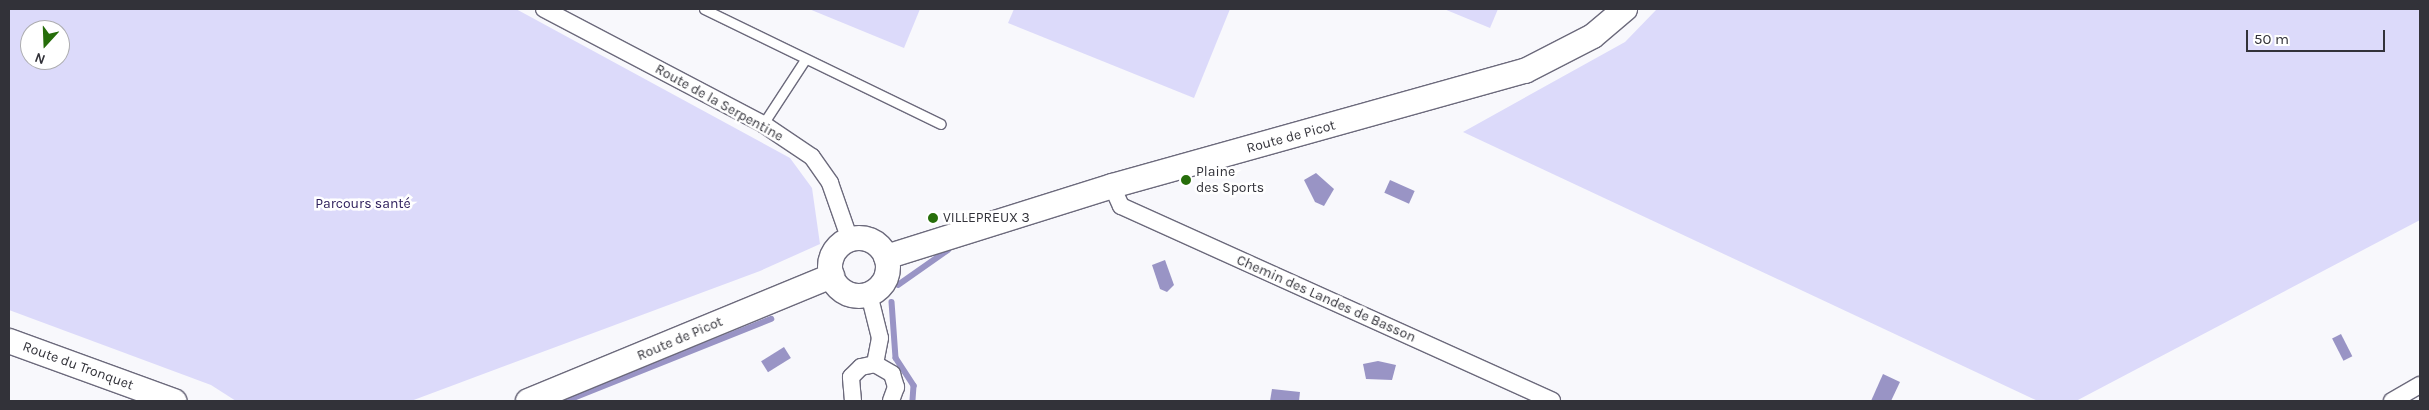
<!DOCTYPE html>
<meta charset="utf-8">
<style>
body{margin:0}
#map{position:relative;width:2429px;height:410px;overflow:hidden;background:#f8f8fc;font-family:Karla,sans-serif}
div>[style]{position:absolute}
.green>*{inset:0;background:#dcdafa}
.water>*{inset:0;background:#9994c5;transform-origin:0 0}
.stream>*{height:5.5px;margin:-2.75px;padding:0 2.75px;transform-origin:2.75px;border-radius:2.75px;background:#9994c5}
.roads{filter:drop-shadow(1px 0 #6c6a7c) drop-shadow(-1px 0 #6c6a7c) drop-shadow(0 1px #6c6a7c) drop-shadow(0 -1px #6c6a7c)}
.lane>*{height:9px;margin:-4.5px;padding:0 4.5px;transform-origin:4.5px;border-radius:4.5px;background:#fff}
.street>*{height:16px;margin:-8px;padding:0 8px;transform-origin:8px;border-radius:8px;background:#fff}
.secondary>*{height:24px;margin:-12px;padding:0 12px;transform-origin:12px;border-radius:12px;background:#fff}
.secondary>.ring{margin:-12px;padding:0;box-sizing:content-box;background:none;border:24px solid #fff;border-radius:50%}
.dots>*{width:14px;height:14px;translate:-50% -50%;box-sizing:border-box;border:2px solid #fff;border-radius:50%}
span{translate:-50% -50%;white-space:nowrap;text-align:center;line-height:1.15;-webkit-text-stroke:5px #fff;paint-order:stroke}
.street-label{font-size:14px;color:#323239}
.poi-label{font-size:14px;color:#323239}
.left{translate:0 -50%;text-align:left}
.park-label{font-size:14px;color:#2f215d}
.frame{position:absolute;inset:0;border:10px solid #323239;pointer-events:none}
.north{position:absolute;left:20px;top:20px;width:50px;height:50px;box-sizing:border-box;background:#fff;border:1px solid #adadb0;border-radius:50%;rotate:200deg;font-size:14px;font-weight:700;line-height:20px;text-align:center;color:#323239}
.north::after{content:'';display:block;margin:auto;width:18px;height:22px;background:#266d0a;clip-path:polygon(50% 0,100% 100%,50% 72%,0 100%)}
.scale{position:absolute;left:2246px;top:30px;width:139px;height:22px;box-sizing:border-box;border:2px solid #323239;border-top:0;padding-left:6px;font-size:15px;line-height:18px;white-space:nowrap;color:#323239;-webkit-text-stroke:4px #fff;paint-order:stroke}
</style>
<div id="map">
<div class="green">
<i style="clip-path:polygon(evenodd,9px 9px,516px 9px,790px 158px,812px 188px,820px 244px,760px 271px,411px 401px,236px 401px,211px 385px,9px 310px,9px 9px,30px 30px,60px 30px,60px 60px,30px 60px,30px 30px)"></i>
<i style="clip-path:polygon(809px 9px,920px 9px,904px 48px)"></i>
<i style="clip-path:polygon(1014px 9px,1230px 9px,1194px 98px,1008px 23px)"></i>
<i style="clip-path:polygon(1444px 9px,1498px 9px,1490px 28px)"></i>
<i style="clip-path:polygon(1657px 9px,2420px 9px,2420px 220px,2076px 401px,2038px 401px,1463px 132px,1625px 42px)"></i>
</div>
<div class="water">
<i style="clip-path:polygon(1316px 173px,1334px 189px,1324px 206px,1315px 202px,1304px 180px)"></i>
<i style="left:1390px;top:180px;width:27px;height:14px;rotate:24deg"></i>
<i style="clip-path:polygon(1165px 260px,1174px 285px,1167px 292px,1160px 289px,1152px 265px)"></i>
<i style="left:2341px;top:334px;width:25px;height:10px;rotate:63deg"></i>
<i style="left:784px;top:347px;width:13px;height:27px;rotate:58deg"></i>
<i style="clip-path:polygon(1378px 361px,1396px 365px,1392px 380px,1366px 379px,1363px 364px)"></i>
<i style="clip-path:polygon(1883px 374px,1900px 382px,1891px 401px,1871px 401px)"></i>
<i style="clip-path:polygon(1272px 389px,1300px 392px,1299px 401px,1270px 401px)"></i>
</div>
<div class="stream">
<i style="left:898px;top:285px;width:61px;rotate:-35deg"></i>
<i style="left:892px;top:302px;width:56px;rotate:85.9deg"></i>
<i style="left:896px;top:358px;width:33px;rotate:57deg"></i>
<i style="left:914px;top:386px;width:15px;rotate:94deg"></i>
<i style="left:566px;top:401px;width:221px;rotate:-21.8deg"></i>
</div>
<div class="roads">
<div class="lane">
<i style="left:704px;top:9px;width:263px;rotate:25.9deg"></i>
<i style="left:763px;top:124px;width:75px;rotate:-56.9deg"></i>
</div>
<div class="street">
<i style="left:544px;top:9px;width:247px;rotate:27.7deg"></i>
<i style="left:763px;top:124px;width:59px;rotate:34deg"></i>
<i style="left:812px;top:157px;width:32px;rotate:55deg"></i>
<i style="left:830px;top:183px;width:60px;rotate:70.7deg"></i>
<i style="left:1112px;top:186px;width:22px;rotate:66deg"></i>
<i style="left:1121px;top:206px;width:473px;rotate:24.3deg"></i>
<i style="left:869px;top:294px;width:45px;rotate:76deg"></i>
<i style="left:880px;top:338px;width:26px;rotate:101deg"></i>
<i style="left:853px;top:401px;width:24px;rotate:-95deg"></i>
<i style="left:851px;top:377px;width:14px;rotate:-45deg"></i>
<i style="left:861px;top:367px;width:14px;rotate:-12deg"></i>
<i style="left:875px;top:364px;width:20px;rotate:30deg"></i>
<i style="left:892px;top:374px;width:14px;rotate:73deg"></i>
<i style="left:896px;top:387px;width:15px;rotate:110deg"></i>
<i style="left:2392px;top:401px;width:32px;rotate:-30deg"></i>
</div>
<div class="secondary">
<i class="ring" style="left:830px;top:238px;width:34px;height:34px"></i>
<i style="left:886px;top:257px;width:237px;rotate:-17.4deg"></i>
<i style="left:1112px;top:186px;width:429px;rotate:-15.6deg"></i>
<i style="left:1525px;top:71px;width:76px;rotate:-27.2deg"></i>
<i style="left:1593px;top:36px;width:42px;rotate:-40.2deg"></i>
<i style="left:9px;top:341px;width:176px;rotate:20deg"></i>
<i style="left:528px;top:401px;width:329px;rotate:-22.4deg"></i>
</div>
</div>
<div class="dots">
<i style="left:1186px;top:180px;background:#266d0a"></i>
<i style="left:933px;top:218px;background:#266d0a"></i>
</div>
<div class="street-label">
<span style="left:719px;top:103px;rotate:29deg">Route de la Serpentine</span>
<span style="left:1291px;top:137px;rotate:-15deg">Route de Picot</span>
<span style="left:1326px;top:299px;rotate:24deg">Chemin des Landes de Basson</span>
<span style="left:680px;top:339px;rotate:-23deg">Route de Picot</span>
<span style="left:78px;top:366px;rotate:20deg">Route du Tronquet</span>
</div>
<div class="poi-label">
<span class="left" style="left:1196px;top:180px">Plaine<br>des Sports</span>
<span class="left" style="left:943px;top:218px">VILLEPREUX 3</span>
</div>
<div class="park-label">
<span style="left:363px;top:204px">Parcours santé</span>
</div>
<div class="frame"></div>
<div class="north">N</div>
<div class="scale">50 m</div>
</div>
